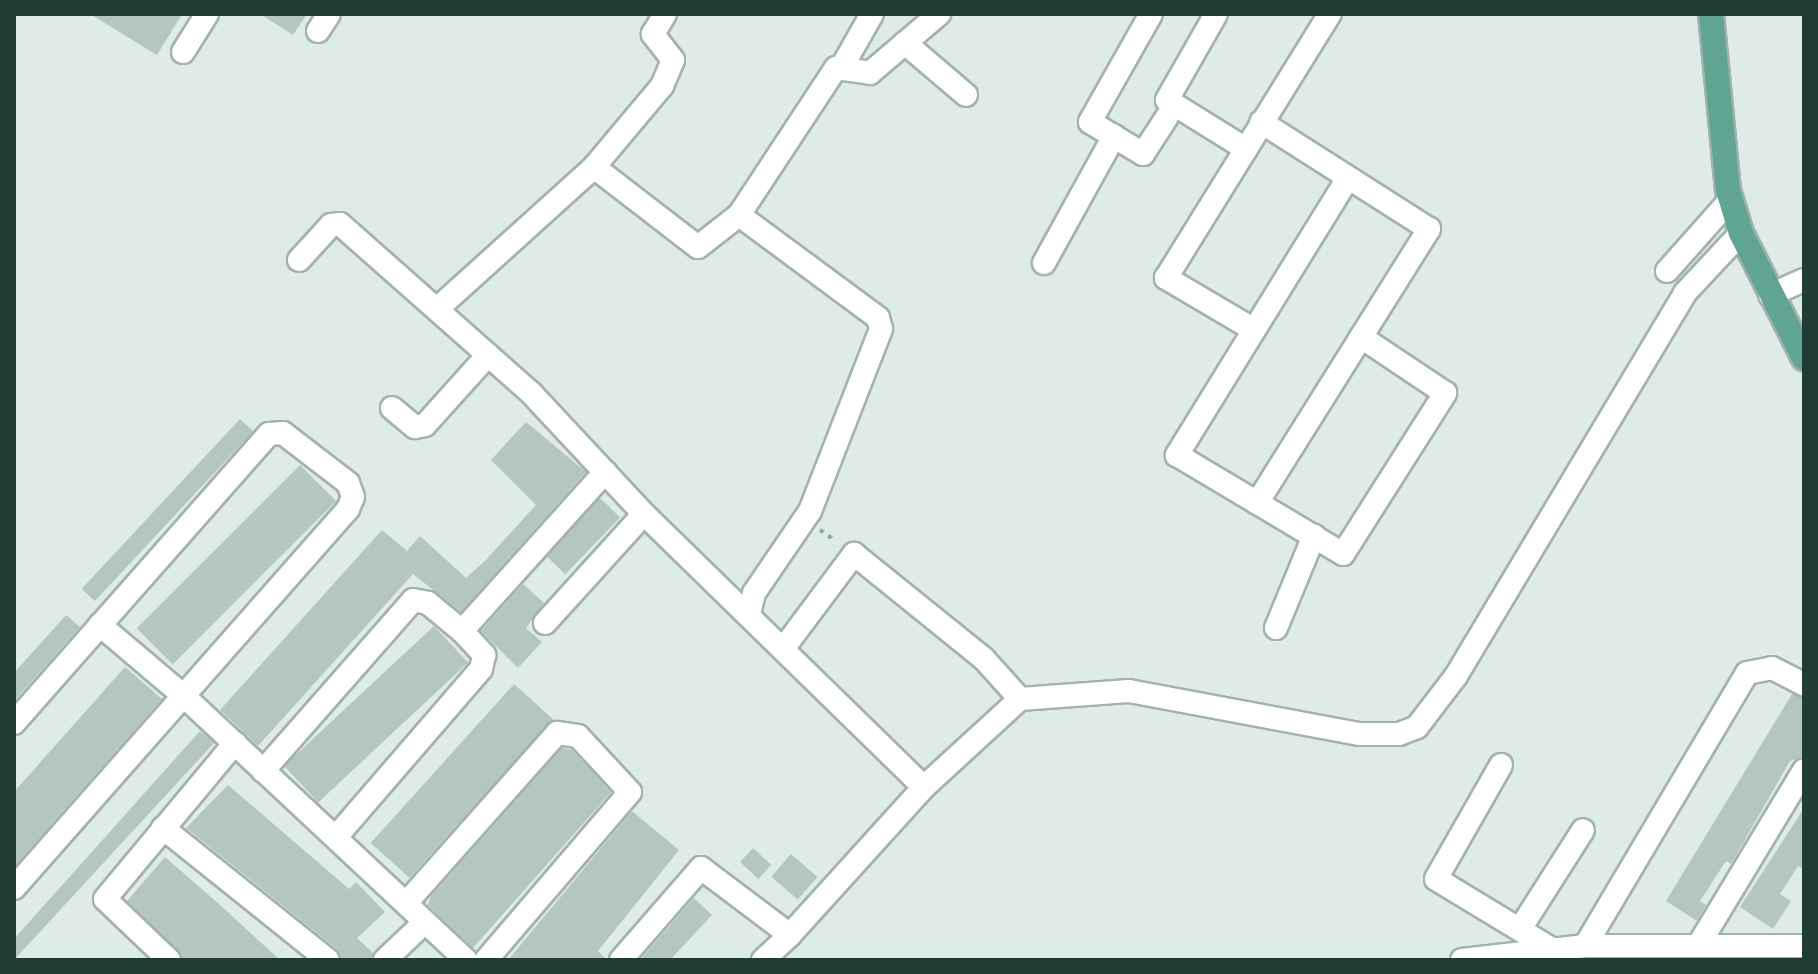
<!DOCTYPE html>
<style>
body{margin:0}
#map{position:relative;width:1818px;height:974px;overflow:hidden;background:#dfebe6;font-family:Rubik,sans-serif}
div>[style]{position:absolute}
.building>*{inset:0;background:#b4c6bf;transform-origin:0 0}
.path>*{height:4px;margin-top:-2px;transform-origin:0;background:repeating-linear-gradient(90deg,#7db1a1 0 4px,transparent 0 10px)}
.roads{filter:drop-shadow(2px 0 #a2b3ad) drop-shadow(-2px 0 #a2b3ad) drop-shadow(0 2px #a2b3ad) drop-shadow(0 -2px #a2b3ad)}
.minor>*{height:22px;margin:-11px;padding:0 11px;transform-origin:11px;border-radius:11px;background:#fff}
.primary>*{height:24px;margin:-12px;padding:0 12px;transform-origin:12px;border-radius:12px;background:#60a493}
span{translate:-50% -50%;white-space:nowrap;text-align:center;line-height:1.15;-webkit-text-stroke:6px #eff8f4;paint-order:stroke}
.frame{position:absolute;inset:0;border:16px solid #1f3c35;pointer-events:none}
</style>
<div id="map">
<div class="building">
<i style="clip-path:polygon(90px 14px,182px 14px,157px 55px)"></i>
<i style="clip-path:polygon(260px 14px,307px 14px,293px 35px)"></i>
<i style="left:240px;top:419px;width:18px;height:232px;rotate:43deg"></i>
<i style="clip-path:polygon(526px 422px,586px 472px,461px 612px,413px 574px,258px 746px,220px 710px,382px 530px,407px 551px,420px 536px,466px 578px,486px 560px,536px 505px,491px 460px)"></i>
<i style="left:300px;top:465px;width:51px;height:231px;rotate:45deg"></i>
<i style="left:600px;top:498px;width:28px;height:79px;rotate:44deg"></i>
<i style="clip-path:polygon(523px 584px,544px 603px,526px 628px,542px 642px,518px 668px,481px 631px)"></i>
<i style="clip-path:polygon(66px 615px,80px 627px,14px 701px,14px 673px)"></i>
<i style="left:434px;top:626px;width:50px;height:205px;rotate:47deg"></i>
<i style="clip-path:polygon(125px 667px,162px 699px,14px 867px,14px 792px)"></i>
<i style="left:514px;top:684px;width:52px;height:214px;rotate:42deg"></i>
<i style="clip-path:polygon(1792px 694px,1804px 698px,1804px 756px,1790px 761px,1731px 864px,1726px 861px,1700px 901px,1706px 905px,1697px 921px,1666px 901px)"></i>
<i style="clip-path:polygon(200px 731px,214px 743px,14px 960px,14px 939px)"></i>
<i style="clip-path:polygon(562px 748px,571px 749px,611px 792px,473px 948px,428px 905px,431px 896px)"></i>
<i style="clip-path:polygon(228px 785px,349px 889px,356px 882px,385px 912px,357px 938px,373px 953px,371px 960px,342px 960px,337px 949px,186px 828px)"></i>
<i style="clip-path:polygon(1804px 808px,1804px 869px,1798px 866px,1780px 894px,1791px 901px,1773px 929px,1740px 907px)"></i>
<i style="clip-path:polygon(632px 811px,679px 850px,598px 951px,607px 960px,508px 960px)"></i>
<i style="left:753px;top:848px;width:25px;height:19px;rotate:43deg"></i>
<i style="left:791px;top:854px;width:35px;height:30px;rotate:41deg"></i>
<i style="clip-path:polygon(165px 857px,220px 905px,280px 960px,183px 960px,127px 901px)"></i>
<i style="clip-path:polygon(694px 898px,712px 915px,670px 960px,640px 960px)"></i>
</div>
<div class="path">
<i style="left:820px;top:530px;width:19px;rotate:35deg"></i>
</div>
<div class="roads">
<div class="minor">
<i style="left:1151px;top:14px;width:124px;rotate:119.5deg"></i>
<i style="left:1090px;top:122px;width:62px;rotate:31.1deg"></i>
<i style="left:1143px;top:154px;width:44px;rotate:-57deg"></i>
<i style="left:1216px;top:14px;width:99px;rotate:119.7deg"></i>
<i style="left:1167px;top:100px;width:93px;rotate:31.8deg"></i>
<i style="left:318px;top:31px;width:20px;rotate:-57deg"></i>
<i style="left:905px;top:43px;width:80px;rotate:40.4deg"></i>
<i style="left:183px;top:52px;width:45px;rotate:-57.7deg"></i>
<i style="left:843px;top:65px;width:59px;rotate:-60.4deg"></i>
<i style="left:594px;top:167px;width:131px;rotate:37.6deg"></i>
<i style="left:698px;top:247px;width:52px;rotate:-38deg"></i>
<i style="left:739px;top:215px;width:176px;rotate:-56.6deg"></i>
<i style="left:836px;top:68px;width:34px;rotate:8deg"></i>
<i style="left:870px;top:73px;width:91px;rotate:-40.5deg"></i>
<i style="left:1348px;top:178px;width:326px;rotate:121.7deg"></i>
<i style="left:1177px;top:455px;width:193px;rotate:30.8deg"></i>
<i style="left:1343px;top:554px;width:191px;rotate:-57.6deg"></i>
<i style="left:1445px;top:393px;width:101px;rotate:-146.3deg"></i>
<i style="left:739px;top:215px;width:173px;rotate:36.5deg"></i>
<i style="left:878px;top:318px;width:11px;rotate:75deg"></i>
<i style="left:881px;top:329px;width:195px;rotate:111.3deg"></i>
<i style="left:810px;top:511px;width:99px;rotate:124.3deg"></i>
<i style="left:754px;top:593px;width:23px;rotate:103deg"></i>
<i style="left:299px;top:260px;width:47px;rotate:-47.6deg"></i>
<i style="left:331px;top:225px;width:9px;rotate:-6deg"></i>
<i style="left:340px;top:224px;width:256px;rotate:41.5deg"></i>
<i style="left:532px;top:394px;width:164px;rotate:47deg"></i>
<i style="left:644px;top:514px;width:391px;rotate:44.3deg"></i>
<i style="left:1044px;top:263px;width:145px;rotate:-61.1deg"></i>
<i style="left:1667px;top:271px;width:96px;rotate:-48.4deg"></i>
<i style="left:1770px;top:295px;width:37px;rotate:-24deg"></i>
<i style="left:437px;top:309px;width:212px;rotate:-42.1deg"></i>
<i style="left:594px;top:167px;width:106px;rotate:-50deg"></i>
<i style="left:662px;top:86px;width:28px;rotate:-67deg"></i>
<i style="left:673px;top:60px;width:33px;rotate:-128deg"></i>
<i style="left:653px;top:34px;width:23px;rotate:-59deg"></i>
<i style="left:1251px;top:328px;width:99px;rotate:-149.5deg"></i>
<i style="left:1166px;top:278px;width:311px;rotate:-58.2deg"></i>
<i style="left:392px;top:408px;width:30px;rotate:40deg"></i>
<i style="left:415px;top:427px;width:10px;rotate:-11deg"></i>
<i style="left:425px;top:425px;width:94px;rotate:-48deg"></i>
<i style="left:1257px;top:503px;width:324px;rotate:-57.9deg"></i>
<i style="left:1429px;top:229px;width:199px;rotate:-147.5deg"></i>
<i style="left:545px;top:623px;width:147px;rotate:-47.8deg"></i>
<i style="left:100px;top:625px;width:113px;rotate:40.3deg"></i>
<i style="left:186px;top:698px;width:383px;rotate:43.1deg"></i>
<i style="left:1276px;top:628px;width:100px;rotate:-67.6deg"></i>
<i style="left:462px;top:631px;width:214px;rotate:-48deg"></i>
<i style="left:783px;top:649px;width:119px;rotate:-53.2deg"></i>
<i style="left:854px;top:554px;width:167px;rotate:38.9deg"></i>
<i style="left:984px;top:659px;width:54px;rotate:48deg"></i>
<i style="left:1020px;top:699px;width:130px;rotate:137.5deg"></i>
<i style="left:924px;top:787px;width:200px;rotate:132.2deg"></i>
<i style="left:1020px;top:699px;width:109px;rotate:-4.2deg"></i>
<i style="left:1129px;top:691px;width:234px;rotate:10.6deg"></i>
<i style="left:1359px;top:734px;width:40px"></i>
<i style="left:1399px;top:734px;width:19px;rotate:-21deg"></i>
<i style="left:1417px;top:727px;width:64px;rotate:-52.6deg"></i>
<i style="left:1456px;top:676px;width:446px;rotate:-59.1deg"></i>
<i style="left:1685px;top:293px;width:82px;rotate:-47deg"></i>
<i style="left:14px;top:723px;width:385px;rotate:-48.6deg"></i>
<i style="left:269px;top:434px;width:14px;rotate:-4deg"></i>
<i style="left:283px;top:433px;width:82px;rotate:37.6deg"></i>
<i style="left:348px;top:483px;width:15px;rotate:70deg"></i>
<i style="left:353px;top:497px;width:13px;rotate:113deg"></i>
<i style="left:348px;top:509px;width:505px;rotate:131.39deg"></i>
<i style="left:1501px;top:765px;width:131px;rotate:119.7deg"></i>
<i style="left:1436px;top:879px;width:133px;rotate:31.2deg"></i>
<i style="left:263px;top:771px;width:227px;rotate:-48.7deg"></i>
<i style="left:413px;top:600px;width:15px;rotate:11deg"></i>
<i style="left:428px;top:603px;width:44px;rotate:39.5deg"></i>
<i style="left:462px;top:631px;width:33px;rotate:47deg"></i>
<i style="left:484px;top:655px;width:14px;rotate:102deg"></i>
<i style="left:481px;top:669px;width:222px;rotate:130.8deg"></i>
<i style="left:163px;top:828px;width:211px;rotate:38.7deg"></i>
<i style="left:408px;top:901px;width:225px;rotate:-48.4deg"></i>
<i style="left:557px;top:733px;width:21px;rotate:8deg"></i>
<i style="left:578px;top:736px;width:76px;rotate:47.1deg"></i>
<i style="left:630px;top:792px;width:221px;rotate:130.6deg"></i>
<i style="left:1520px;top:929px;width:117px;rotate:-57.5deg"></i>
<i style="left:1585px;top:946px;width:317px;rotate:-59.3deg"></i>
<i style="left:1747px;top:673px;width:25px;rotate:-11deg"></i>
<i style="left:1772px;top:668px;width:36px;rotate:27deg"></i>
<i style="left:1698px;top:946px;width:205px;rotate:-58.9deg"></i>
<i style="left:169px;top:960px;width:88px;rotate:-136.4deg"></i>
<i style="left:105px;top:899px;width:203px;rotate:-50.2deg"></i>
<i style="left:385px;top:960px;width:55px;rotate:-43.5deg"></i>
<i style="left:621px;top:960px;width:122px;rotate:-49deg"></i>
<i style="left:701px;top:868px;width:111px;rotate:37deg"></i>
<i style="left:790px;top:935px;width:37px;rotate:137deg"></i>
<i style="left:1462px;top:960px;width:124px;rotate:-6.5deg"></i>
<i style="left:1585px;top:946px;width:219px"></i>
</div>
<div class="primary">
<i style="left:1711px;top:14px;width:177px;rotate:84.5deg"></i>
<i style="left:1728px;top:190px;width:45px;rotate:73.2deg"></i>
<i style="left:1741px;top:233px;width:140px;rotate:63.3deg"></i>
</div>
</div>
<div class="frame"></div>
</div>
